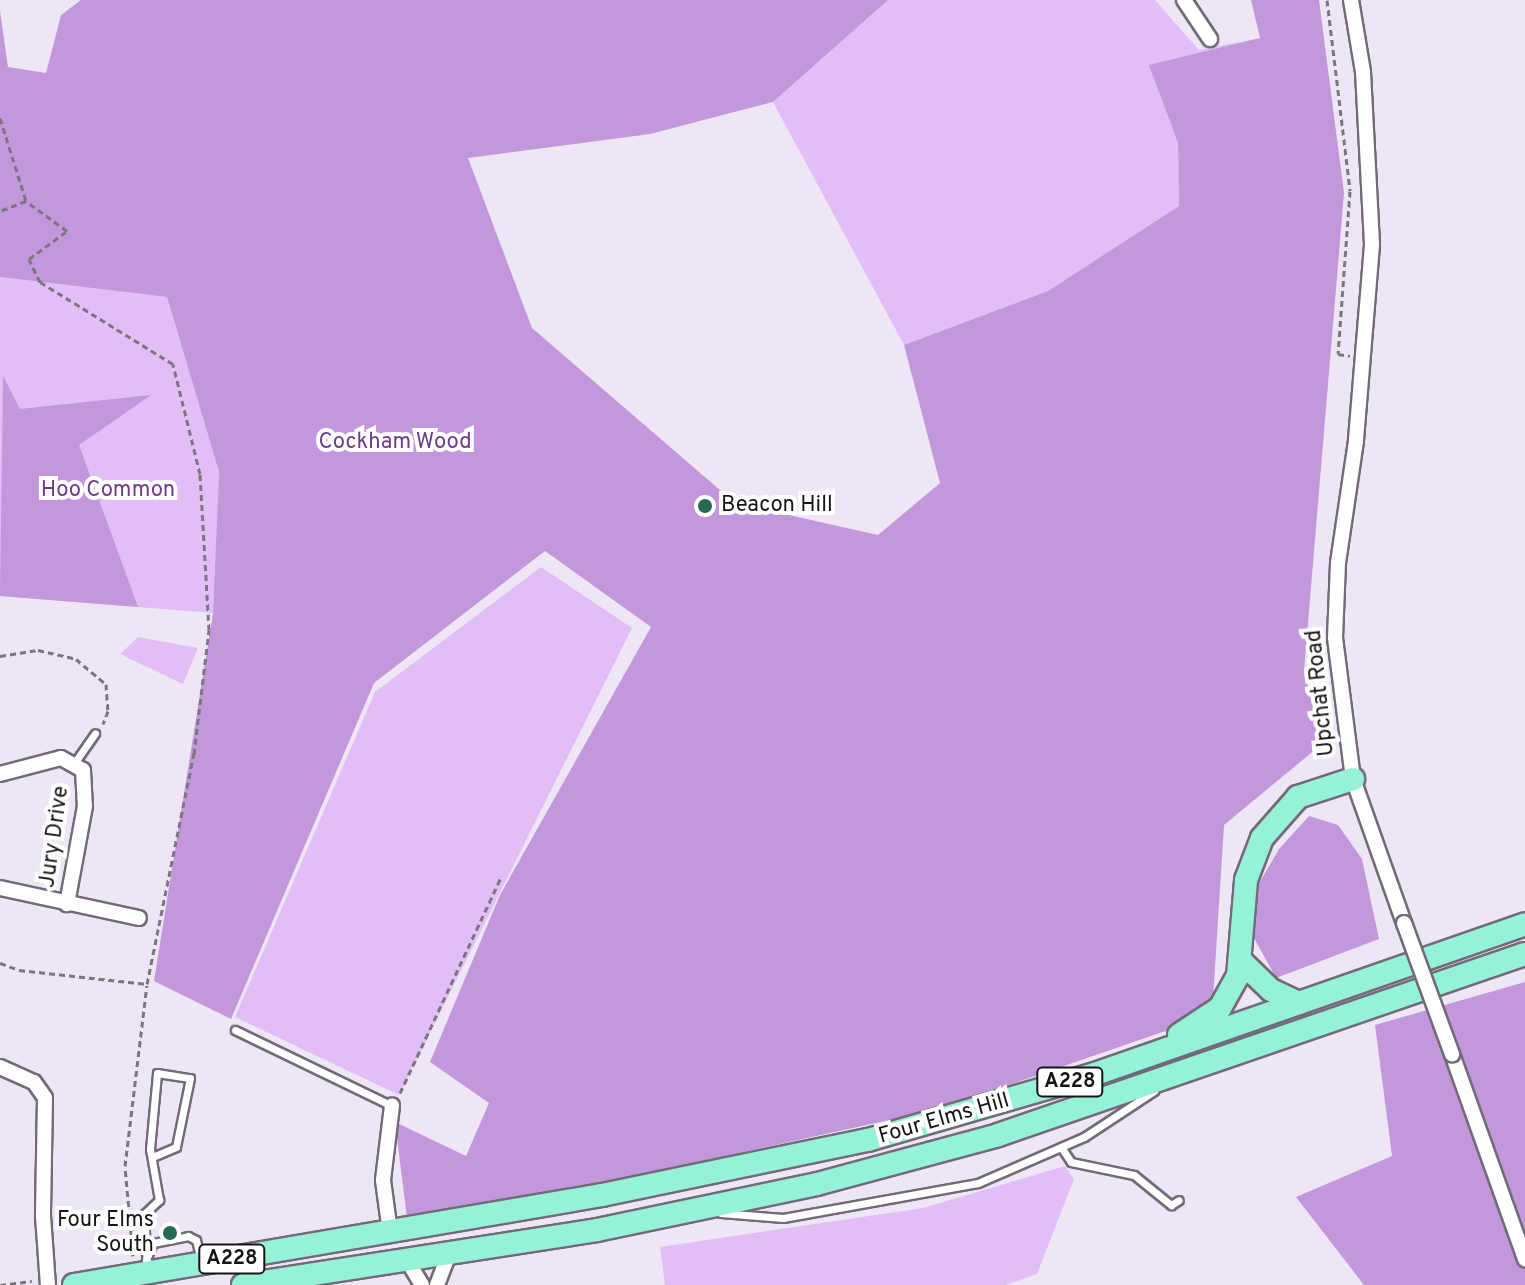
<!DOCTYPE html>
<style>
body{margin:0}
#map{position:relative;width:1525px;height:1285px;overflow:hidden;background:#efe6f5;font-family:Overpass,sans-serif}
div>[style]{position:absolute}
.green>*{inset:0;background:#e1bef6}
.forest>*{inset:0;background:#c297db}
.path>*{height:3px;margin-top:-1.5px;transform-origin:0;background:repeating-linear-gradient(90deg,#7b757f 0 6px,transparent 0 10px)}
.roads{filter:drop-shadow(2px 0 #726a77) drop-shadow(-2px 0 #726a77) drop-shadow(0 2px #726a77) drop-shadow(0 -2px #726a77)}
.lane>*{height:7px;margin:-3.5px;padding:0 3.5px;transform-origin:3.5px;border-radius:3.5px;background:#fff}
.street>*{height:14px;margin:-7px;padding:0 7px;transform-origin:7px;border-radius:7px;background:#fff}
.primary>*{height:22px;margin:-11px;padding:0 11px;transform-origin:11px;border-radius:11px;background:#95f2d8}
.bridges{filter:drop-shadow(2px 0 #726a77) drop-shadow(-2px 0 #726a77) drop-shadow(0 2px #726a77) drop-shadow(0 -2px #726a77)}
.street-bridge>*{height:14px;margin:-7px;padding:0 7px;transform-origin:7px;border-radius:7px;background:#fff}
.dots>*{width:22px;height:22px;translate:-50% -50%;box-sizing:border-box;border:4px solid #fff;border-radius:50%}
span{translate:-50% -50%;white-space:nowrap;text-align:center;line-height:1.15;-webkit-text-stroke:8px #fff;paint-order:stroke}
.shield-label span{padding:2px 6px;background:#fff;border:2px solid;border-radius:6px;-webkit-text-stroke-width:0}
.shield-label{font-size:20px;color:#171419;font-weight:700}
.park-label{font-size:22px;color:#703b8c}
.poi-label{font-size:22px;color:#171419}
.left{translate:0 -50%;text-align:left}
.right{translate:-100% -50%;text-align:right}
.street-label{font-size:22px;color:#171419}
</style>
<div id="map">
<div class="green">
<i style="clip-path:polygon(888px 0,1155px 0,1199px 50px,1260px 38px,1150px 66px,1178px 143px,1179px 206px,1048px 291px,904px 345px,773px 102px)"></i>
<i style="clip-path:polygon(0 277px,167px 297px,219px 472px,213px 613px,0 596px)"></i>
<i style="clip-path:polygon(541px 567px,632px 628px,399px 1095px,235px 1017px,375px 692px)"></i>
<i style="clip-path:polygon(138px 637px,198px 648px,183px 684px,120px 654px)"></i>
<i style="clip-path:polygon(1065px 1166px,1074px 1179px,1037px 1274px,1005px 1285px,665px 1285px,660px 1247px,923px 1208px)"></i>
</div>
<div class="forest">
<i style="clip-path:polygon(81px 0,888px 0,773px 102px,650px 134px,468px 158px,532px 328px,735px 503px,878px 535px,940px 483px,904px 345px,1048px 291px,1179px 206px,1178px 143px,1149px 65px,1260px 38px,1251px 0,1319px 0,1344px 193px,1304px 671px,1322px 744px,1224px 825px,1212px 1015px,939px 1109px,408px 1226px,395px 1122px,466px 1156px,489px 1103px,430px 1062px,500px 895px,651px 627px,545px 551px,374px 683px,231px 1019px,154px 981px,213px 613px,219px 472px,167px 297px,0 277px,0 11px,8px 67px,46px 73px,61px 15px)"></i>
<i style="clip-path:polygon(3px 376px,20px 409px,151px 395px,79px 445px,138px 607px,0 596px)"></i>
<i style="clip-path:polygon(1309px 816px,1338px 825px,1362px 859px,1379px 939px,1276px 978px,1254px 938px,1258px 885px,1279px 849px)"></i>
<i style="clip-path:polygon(1525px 982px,1525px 1285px,1364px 1285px,1296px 1197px,1392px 1156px,1375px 1025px)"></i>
</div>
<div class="path">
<i style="left:1327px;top:0;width:192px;rotate:83.1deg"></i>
<i style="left:1350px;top:191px;width:163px;rotate:94.2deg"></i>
<i style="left:1338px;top:354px;width:12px;rotate:9deg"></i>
<i style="left:0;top:118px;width:87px;rotate:72.6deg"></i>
<i style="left:26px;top:201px;width:28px;rotate:159deg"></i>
<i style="left:0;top:656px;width:38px;rotate:-9deg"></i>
<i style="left:38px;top:650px;width:39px;rotate:13deg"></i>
<i style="left:76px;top:659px;width:39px;rotate:40deg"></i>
<i style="left:106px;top:684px;width:27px;rotate:86deg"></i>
<i style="left:108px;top:711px;width:14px;rotate:111deg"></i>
<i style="left:0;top:963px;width:20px;rotate:20deg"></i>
<i style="left:19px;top:970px;width:129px;rotate:6.2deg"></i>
<i style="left:147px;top:984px;width:235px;rotate:-78.5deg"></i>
<i style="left:194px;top:754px;width:125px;rotate:-83.1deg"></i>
<i style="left:209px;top:630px;width:156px;rotate:-93.3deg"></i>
<i style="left:200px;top:474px;width:113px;rotate:-103.8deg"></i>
<i style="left:173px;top:364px;width:156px;rotate:-148.3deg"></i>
<i style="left:40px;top:282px;width:25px;rotate:-116deg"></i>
<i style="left:29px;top:259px;width:47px;rotate:-36.4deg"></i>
<i style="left:67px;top:231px;width:51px;rotate:-143.8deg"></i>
<i style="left:400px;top:1093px;width:238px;rotate:-64.9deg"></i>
<i style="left:133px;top:1256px;width:90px;rotate:-95.1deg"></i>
<i style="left:125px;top:1166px;width:182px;rotate:-83.1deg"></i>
<i style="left:0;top:1285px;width:32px;rotate:-7deg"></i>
</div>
<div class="roads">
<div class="lane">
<i style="left:75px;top:762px;width:35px;rotate:-55deg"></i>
<i style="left:235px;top:1030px;width:174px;rotate:25.8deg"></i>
<i style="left:1061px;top:1147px;width:18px;rotate:56deg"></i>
<i style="left:1071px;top:1162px;width:64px;rotate:11.7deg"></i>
<i style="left:1134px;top:1175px;width:48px;rotate:39deg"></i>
<i style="left:1171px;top:1205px;width:9px;rotate:-32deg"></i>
<i style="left:721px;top:1213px;width:62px;rotate:4.6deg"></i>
<i style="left:783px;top:1218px;width:198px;rotate:-10.2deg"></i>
<i style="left:978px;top:1183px;width:116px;rotate:-23.5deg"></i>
<i style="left:1084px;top:1137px;width:84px;rotate:-33.3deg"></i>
<i style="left:146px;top:1260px;width:18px;rotate:-68deg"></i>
<i style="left:153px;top:1243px;width:36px;rotate:-11deg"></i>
<i style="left:188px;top:1236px;width:9px;rotate:27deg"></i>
<i style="left:196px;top:1240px;width:21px;rotate:76deg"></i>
<i style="left:147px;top:1267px;width:53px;rotate:-93.2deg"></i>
<i style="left:144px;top:1214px;width:21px;rotate:-43deg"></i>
<i style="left:159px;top:1200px;width:52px;rotate:-100deg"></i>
<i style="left:150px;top:1149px;width:76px;rotate:-84.7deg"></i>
<i style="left:157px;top:1073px;width:33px;rotate:9deg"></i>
<i style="left:190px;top:1078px;width:70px;rotate:101.5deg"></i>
<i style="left:176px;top:1147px;width:25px;rotate:157deg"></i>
</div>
<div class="street">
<i style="left:1184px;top:0;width:47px;rotate:56.3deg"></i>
<i style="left:1351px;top:0;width:73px;rotate:80.5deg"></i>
<i style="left:1363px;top:72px;width:173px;rotate:87deg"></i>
<i style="left:1372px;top:245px;width:197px;rotate:94.7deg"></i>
<i style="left:1356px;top:441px;width:123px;rotate:98.4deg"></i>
<i style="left:1338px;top:563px;width:75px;rotate:92.3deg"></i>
<i style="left:1335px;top:638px;width:142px;rotate:82.7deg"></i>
<i style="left:1353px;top:779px;width:153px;rotate:70.5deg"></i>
<i style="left:0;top:774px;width:63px;rotate:-14.7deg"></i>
<i style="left:61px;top:758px;width:25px;rotate:29deg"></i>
<i style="left:83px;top:770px;width:36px;rotate:87deg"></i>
<i style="left:85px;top:806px;width:100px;rotate:100.4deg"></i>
<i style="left:0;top:888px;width:142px;rotate:12.2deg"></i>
<i style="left:1452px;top:1054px;width:218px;rotate:70.4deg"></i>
<i style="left:0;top:1067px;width:37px;rotate:24deg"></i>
<i style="left:34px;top:1082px;width:19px;rotate:55deg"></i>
<i style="left:45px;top:1098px;width:118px;rotate:91deg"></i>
<i style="left:43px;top:1216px;width:69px;rotate:85.9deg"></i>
<i style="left:390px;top:1232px;width:52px;rotate:-97.7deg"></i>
<i style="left:383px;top:1180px;width:75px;rotate:-83.1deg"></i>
<i style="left:407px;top:1260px;width:29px;rotate:59deg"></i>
<i style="left:437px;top:1285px;width:34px;rotate:-69deg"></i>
</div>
<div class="primary">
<i style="left:1243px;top:963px;width:39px;rotate:44deg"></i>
<i style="left:1271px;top:990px;width:31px;rotate:25deg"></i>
<i style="left:1179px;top:1035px;width:49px;rotate:-33.4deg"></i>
<i style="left:1220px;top:1008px;width:37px;rotate:-61deg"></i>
<i style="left:1238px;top:976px;width:96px;rotate:-85.2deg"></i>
<i style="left:1246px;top:880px;width:45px;rotate:-69.1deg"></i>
<i style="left:1262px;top:838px;width:55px;rotate:-48.7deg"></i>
<i style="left:1298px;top:797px;width:58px;rotate:-18.1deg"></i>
<i style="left:74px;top:1285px;width:536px;rotate:-9.67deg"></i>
<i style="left:602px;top:1195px;width:272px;rotate:-11.7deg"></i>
<i style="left:868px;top:1140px;width:236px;rotate:-16.2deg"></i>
<i style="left:1095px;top:1074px;width:455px;rotate:-19.2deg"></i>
<i style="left:243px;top:1285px;width:358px;rotate:-8.8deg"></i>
<i style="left:597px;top:1230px;width:225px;rotate:-11.8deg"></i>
<i style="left:817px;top:1184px;width:188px;rotate:-15.1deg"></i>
<i style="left:998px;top:1135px;width:557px;rotate:-18.96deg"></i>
</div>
</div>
<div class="bridges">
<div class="street-bridge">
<i style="left:1404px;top:923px;width:140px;rotate:69.9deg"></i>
</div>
</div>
<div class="dots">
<i style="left:705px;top:506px;background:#296855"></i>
<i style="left:170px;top:1233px;background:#296855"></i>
</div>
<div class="shield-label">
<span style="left:1070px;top:1082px">A228</span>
<span style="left:232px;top:1259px">A228</span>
</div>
<div class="park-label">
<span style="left:395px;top:443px">Cockham Wood</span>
<span style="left:108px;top:491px">Hoo Common</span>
</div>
<div class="poi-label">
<span class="left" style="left:721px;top:506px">Beacon Hill</span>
<span class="right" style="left:154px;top:1233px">Four Elms<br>South</span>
</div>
<div class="street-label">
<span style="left:1321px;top:693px;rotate:-96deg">Upchat Road</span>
<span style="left:55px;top:837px;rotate:-82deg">Jury Drive</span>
<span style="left:944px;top:1119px;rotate:-16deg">Four Elms Hill</span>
</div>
</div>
